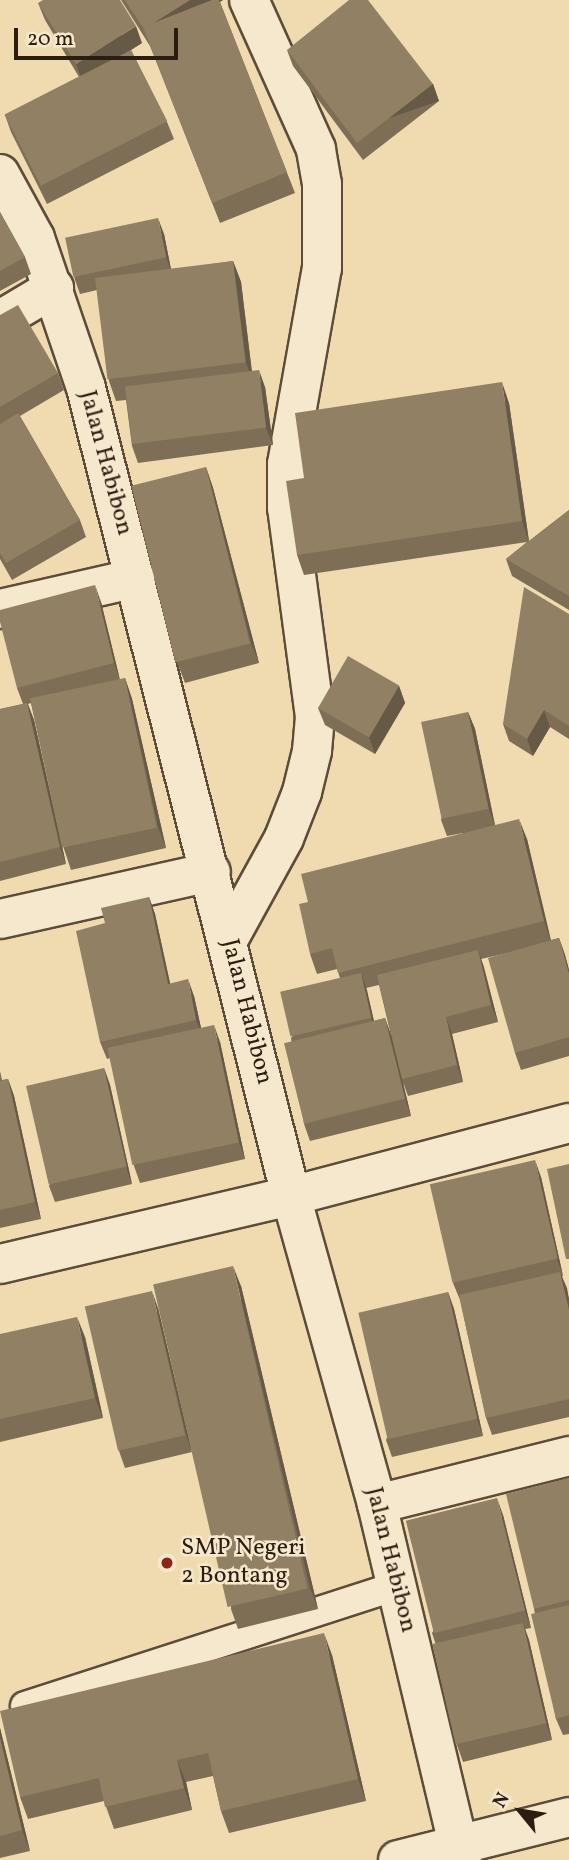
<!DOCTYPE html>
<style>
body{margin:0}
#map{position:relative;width:569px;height:1860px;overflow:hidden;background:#f0dbb1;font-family:Vollkorn,serif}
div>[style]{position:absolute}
.roads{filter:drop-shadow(2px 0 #5d4c39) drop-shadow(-2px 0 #5d4c39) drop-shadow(0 2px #5d4c39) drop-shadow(0 -2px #5d4c39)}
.lane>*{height:28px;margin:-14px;padding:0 14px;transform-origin:14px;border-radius:14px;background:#f5e8cc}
.street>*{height:38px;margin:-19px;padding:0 19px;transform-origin:19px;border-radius:19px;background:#f5e8cc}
.secondary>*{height:38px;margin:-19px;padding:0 19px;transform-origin:19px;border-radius:19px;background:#f5e8cc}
.wall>*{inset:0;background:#7e6e56}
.shaded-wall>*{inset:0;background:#665a46;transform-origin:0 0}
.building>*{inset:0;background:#928064;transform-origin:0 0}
.dots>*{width:19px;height:19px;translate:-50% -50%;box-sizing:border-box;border:4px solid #f5e8cc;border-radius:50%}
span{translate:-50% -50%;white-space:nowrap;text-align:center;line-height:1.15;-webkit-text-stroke:5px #f5e8cc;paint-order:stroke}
.street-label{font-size:24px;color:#2c1d11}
.poi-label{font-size:24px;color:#2c1d11}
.left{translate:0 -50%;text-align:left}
.north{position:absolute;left:485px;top:1776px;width:70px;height:70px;-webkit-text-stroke:5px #f5e8cc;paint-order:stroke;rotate:300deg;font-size:19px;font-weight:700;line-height:28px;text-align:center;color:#2c1d11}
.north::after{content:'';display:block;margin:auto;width:24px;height:32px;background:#2c1d11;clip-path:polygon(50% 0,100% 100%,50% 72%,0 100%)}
.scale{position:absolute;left:14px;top:28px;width:164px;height:32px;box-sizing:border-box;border:4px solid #2c1d11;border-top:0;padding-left:9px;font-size:21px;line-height:24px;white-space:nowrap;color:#2c1d11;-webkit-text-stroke:5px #f5e8cc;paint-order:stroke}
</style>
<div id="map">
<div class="roads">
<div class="lane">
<i style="left:25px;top:1706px;width:391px;rotate:-17.9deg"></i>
</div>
<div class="street">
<i style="left:0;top:174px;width:73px;rotate:61.3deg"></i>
<i style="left:35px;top:238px;width:158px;rotate:71.2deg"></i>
<i style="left:86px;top:388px;width:834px;rotate:75.76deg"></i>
<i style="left:291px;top:1196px;width:320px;rotate:74.4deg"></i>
<i style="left:377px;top:1504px;width:366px;rotate:76.6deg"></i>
<i style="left:0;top:320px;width:63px;rotate:-30.7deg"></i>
<i style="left:0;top:609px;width:139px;rotate:-12.8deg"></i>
<i style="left:0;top:919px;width:216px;rotate:-12.6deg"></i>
<i style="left:228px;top:940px;width:116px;rotate:-61.2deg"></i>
<i style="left:284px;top:838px;width:49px;rotate:-68.6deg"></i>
<i style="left:302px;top:792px;width:42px;rotate:-76.3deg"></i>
<i style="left:312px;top:751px;width:34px;rotate:-85deg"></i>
<i style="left:315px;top:717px;width:211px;rotate:-97.6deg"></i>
<i style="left:287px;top:508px;width:44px;rotate:-90deg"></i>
<i style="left:287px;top:464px;width:199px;rotate:-79.9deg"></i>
<i style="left:322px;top:268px;width:84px;rotate:-90deg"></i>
<i style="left:322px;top:184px;width:36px;rotate:-100deg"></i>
<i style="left:316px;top:149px;width:163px;rotate:-114.2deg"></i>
<i style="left:0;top:1264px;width:299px;rotate:-13.2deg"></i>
<i style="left:291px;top:1196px;width:287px;rotate:-14.7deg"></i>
<i style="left:377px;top:1504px;width:198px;rotate:-14deg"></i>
</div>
<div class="secondary">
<i style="left:398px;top:1860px;width:176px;rotate:-14.1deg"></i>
</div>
</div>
<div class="wall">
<i style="clip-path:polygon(121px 0,223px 0,220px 2px,295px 193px,220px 223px,150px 46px)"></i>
<i style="clip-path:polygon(38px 3px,142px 43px,131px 50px,167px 122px,174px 139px,47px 204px,11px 132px,5px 115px,79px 77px,45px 20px)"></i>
<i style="clip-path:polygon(287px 50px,433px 84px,439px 101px,363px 160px,293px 66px)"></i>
<i style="clip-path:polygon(0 212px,25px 257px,31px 274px,0 291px)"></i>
<i style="clip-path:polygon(164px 234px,171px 270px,233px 261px,241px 282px,252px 371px,265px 387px,273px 445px,138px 463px,132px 446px,126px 400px,116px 401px,109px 381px,97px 290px,80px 294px,74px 277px)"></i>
<i style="clip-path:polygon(0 315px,58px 373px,64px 390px,20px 416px,80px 520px,86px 537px,12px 580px,0 559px)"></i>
<i style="clip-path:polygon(509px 403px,529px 541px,569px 510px,569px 610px,512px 576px,506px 559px,527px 542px,304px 575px,297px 555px,304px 478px)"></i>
<i style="clip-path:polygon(206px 467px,213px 488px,259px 663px,185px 683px,177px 662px)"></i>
<i style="clip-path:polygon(101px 602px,120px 680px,125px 678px,132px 699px,166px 848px,71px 870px,64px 849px,31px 703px,28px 704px,34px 720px,66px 864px,0 881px,0 709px,23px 704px,17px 688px)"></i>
<i style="clip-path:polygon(569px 614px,569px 739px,550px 727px,533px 756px,509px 741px,503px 724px)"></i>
<i style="clip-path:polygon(399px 686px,405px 703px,375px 754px,325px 725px,318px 708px)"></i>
<i style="clip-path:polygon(evenodd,468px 712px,475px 729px,495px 825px,527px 839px,551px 940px,559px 938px,565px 955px,569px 970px,569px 1056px,521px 1070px,515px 1053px,508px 953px,481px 959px,498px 1022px,452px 1034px,463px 1082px,408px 1096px,403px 1082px,411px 1116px,310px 1141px,304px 1124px,291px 1038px,340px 978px,337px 969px,317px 974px,310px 954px,463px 833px,447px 836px,441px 820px,468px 712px,379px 985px,391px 1035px,385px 1018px,374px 1021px,366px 988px,379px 985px)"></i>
<i style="clip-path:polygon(149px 897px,155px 914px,170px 984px,194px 996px,201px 1028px,220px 1042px,245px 1159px,140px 1183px,134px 1166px,110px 1058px,107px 1059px,100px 1042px,105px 923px)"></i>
<i style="clip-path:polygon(104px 1068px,110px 1085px,132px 1184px,55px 1202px,49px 1186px)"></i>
<i style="clip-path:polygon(0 1071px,2px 1080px,8px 1079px,14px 1096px,41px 1219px,0 1228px)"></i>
<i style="clip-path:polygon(541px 1177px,563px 1276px,562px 1276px,569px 1299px,569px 1417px,492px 1435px,486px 1418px,460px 1300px,453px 1283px)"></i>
<i style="clip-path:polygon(241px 1286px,318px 1609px,238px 1629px,231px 1609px)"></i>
<i style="clip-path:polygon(448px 1292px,454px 1309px,483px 1436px,392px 1457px,386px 1440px)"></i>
<i style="clip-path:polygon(158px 1308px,192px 1452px,125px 1468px,119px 1451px)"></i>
<i style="clip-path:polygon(0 1334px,85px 1337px,103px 1418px,0 1442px)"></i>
<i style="clip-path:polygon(569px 1478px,569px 1734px,563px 1735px,556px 1719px,534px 1609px)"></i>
<i style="clip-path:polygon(503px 1515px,531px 1628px,525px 1629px,529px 1640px,552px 1740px,463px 1762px,457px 1745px,436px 1645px,432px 1633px)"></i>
<i style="clip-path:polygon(332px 1655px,366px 1801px,229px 1833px,221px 1811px,213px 1776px,186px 1782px,192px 1810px,114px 1829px,104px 1801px,28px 1819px,20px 1797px)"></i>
<i style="clip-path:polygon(0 1728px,30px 1851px,0 1858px)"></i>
</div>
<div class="shaded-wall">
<i style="clip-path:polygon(190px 0,223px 0,151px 46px,144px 29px)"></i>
<i style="clip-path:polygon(136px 26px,142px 43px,82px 80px,76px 64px)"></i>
<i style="left:433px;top:84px;width:18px;height:96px;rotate:71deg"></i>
<i style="clip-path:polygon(158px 218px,164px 234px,172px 274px,166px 257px)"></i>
<i style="clip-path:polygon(233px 261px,241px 282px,253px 383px,246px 362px)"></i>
<i style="clip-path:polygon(259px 370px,265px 387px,273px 445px,266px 428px)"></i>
<i style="clip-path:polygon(502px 382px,509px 403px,529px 542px,522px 521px)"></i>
<i style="clip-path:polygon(206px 467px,213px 488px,259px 663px,251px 643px)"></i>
<i style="clip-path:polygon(95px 585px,101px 602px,120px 680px,114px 663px)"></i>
<i style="clip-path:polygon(125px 678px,132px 699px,166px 848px,158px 827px)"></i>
<i style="clip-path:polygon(399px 686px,405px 703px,375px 754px,369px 737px)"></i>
<i style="clip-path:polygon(27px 703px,34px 720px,66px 864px,60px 847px)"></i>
<i style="clip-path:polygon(544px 710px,550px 727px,533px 756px,527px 739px)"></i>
<i style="clip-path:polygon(468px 712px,475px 729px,495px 826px,489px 809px)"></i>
<i style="clip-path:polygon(519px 819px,527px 839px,551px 942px,544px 921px)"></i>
<i style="clip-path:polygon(149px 897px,155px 914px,174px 1001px,168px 984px)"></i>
<i style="clip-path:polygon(559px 938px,565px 955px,569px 970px,569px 974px)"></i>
<i style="clip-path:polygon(478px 950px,484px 967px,498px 1022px,491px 1005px)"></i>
<i style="clip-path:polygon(361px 973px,367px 990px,377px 1035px,371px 1018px)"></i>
<i style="clip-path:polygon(188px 979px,194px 996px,203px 1037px,196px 1020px)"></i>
<i style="clip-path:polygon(446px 1017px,452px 1034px,463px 1082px,457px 1065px)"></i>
<i style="clip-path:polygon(385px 1018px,391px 1035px,411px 1116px,405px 1099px)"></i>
<i style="clip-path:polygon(214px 1025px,220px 1042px,245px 1159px,239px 1142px)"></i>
<i style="clip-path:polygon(104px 1068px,110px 1085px,132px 1184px,126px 1167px)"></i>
<i style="clip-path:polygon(8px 1079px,14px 1096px,41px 1219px,35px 1202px)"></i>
<i style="clip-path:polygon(535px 1160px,541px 1177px,563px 1276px,557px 1259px)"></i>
<i style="clip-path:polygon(233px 1266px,241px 1286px,318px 1609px,310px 1588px)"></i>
<i style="clip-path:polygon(560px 1272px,567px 1288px,569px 1299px,569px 1310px)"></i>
<i style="clip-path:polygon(152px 1291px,158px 1308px,192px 1452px,186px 1435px)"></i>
<i style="clip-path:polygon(448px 1292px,454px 1309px,483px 1436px,477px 1419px)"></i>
<i style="clip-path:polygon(77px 1317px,85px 1337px,103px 1418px,95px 1398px)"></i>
<i style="clip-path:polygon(497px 1498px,503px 1515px,531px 1628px,525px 1611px)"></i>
<i style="clip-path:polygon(523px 1623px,529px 1640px,552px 1740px,546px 1723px)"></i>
<i style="clip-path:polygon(324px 1633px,332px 1655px,366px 1801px,358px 1779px)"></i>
<i style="clip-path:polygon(0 1728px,30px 1851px,22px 1830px,0 1738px)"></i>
<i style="clip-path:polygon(177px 1760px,186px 1782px,192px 1810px,184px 1788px)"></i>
</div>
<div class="building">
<i style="clip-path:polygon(43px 0,120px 0,136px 26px,76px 64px,38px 3px)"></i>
<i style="clip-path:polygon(125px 0,190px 0,152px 24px,143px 27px,144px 29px)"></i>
<i style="clip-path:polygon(212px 0,219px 0,287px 172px,212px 203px,143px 27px)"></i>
<i style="clip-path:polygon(349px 0,368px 0,433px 84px,357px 143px,287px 50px)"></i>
<i style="left:131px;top:50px;width:80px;height:142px;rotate:63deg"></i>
<i style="clip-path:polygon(0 212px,25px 257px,0 271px)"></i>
<i style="left:158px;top:218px;width:40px;height:95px;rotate:78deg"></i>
<i style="left:233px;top:261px;width:102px;height:139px;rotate:83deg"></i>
<i style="clip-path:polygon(18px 305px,58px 373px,0 407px,0 315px)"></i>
<i style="left:259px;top:370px;width:58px;height:135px;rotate:83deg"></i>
<i style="clip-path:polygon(502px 382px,522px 521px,297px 555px,286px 481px,304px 478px,295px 413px)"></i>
<i style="clip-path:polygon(18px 413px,80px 520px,6px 563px,0 553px,0 424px)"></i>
<i style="left:206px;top:467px;width:182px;height:77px;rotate:76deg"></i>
<i style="clip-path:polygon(569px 510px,569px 596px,506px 559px)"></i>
<i style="clip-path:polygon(95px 585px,114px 663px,17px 688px,0 622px,0 610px)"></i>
<i style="clip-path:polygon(524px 587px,569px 614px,569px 726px,544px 710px,527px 739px,503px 724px)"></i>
<i style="left:348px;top:656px;width:59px;height:60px;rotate:30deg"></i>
<i style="left:125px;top:678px;width:153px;height:97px;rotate:78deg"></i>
<i style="clip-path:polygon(27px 703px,60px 847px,0 862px,0 709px)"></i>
<i style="left:468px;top:712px;width:99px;height:48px;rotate:78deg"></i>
<i style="clip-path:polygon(519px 819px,544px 921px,338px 973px,332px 948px,310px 954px,299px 904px,308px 902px,301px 874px)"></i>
<i style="clip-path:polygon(149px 897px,168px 984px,188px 979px,196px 1020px,100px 1042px,76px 931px,105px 923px,101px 908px)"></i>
<i style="clip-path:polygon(559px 938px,569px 974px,569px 1037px,515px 1053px,488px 958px)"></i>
<i style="clip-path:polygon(478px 950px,491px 1005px,446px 1017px,457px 1065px,402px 1079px,377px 975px)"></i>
<i style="left:361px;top:973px;width:46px;height:83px;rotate:77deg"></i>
<i style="left:385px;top:1018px;width:83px;height:104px;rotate:76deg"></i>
<i style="left:214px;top:1025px;width:120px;height:109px;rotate:78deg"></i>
<i style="left:104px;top:1068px;width:101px;height:80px;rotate:77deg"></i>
<i style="clip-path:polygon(8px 1079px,35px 1202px,0 1210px,0 1081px)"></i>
<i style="left:535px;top:1160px;width:101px;height:108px;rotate:77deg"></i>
<i style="clip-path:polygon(569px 1164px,569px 1259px,566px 1259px,547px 1169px)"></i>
<i style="left:233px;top:1266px;width:331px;height:82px;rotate:77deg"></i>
<i style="clip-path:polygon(560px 1272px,569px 1310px,569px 1399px,486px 1418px,459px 1295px)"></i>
<i style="left:152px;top:1291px;width:148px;height:69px;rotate:77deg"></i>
<i style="left:448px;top:1292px;width:130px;height:92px;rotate:77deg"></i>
<i style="clip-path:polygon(77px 1317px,95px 1398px,0 1419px,0 1334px)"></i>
<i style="clip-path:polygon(569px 1478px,569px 1600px,534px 1609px,506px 1494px)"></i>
<i style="left:497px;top:1498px;width:116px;height:94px;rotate:76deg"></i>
<i style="clip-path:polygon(569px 1605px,569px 1715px,556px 1719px,531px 1614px)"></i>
<i style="left:523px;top:1623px;width:103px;height:93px;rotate:77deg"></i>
<i style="clip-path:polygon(324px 1633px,358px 1779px,221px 1811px,208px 1753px,177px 1760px,184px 1788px,105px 1807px,99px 1778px,20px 1797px,0 1711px)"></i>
<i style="clip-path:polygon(0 1738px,22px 1830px,0 1836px)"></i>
</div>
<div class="dots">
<i style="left:167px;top:1563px;background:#8f2418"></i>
</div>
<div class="street-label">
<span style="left:105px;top:463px;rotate:75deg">Jalan Habibon</span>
<span style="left:246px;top:1012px;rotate:76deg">Jalan Habibon</span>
<span style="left:390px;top:1560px;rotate:76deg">Jalan Habibon</span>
</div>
<div class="poi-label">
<span class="left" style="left:181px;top:1563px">SMP Negeri<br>2 Bontang</span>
</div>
<div class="north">N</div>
<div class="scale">20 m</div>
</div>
